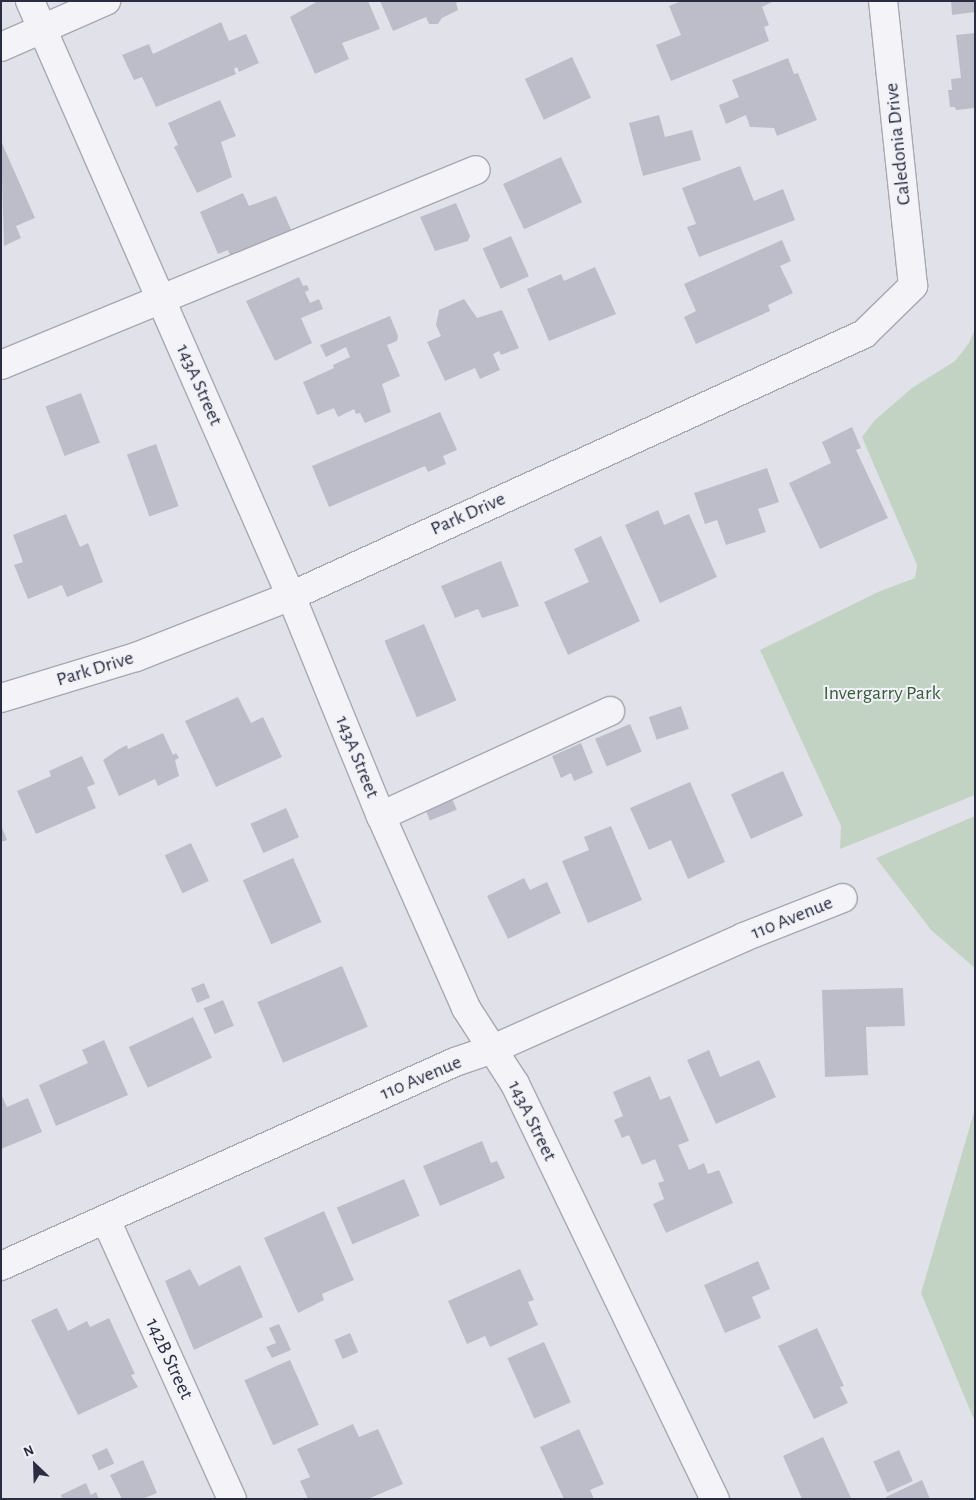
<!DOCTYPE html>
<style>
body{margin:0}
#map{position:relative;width:976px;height:1500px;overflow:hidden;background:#e1e2e9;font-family:"Alegreya Sans",sans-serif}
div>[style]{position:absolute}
.green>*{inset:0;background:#c3d3c3}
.building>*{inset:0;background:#bcbdc9;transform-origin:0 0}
.roads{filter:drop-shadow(1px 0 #a6a8b3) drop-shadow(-1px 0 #a6a8b3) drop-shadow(0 1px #a6a8b3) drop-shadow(0 -1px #a6a8b3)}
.minor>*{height:28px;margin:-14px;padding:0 14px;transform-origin:14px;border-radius:14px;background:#f4f4f8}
span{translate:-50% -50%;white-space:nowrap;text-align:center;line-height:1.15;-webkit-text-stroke:4px #f1f2f7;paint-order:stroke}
.street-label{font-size:20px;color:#2a2c41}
.park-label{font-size:20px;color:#385c3b}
.frame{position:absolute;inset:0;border:2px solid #2a2c41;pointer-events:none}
.north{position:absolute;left:10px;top:1440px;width:50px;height:50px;-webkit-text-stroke:4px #f1f2f7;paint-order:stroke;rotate:336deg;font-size:14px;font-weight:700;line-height:20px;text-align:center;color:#2a2c41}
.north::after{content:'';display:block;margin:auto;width:18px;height:22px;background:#2a2c41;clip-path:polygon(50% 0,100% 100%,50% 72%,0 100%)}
</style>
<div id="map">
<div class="green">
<i style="clip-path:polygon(975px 329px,975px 795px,840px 849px,841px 826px,760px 650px,878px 592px,915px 578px,917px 565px,862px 437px,875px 420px,912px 388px,955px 361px,969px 343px)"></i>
<i style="clip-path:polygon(975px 816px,975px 968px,931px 930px,876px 858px)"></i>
<i style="clip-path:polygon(975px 1109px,975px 1422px,921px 1293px)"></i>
</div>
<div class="building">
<i style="clip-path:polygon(318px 1px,368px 1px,380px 29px,342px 43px,349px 59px,315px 74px,290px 17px)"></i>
<i style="clip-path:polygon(380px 1px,460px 1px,456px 3px,458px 10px,442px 18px,438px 24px,429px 24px,426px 17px,393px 31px)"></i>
<i style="clip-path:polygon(681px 1px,774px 1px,762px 7px,769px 25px,764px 27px,769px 41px,671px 81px,656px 45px,681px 35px,669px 6px)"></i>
<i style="clip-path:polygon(951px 1px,975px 1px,975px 12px,952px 15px)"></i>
<i style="clip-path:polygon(221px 22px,229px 41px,246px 34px,259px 63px,239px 72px,237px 67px,234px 69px,236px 74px,156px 107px,142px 77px,134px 80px,122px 55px,149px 44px,153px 54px)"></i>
<i style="clip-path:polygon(975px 33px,975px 108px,956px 110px,955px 107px,950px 107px,948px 90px,952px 90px,951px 79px,961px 78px,956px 35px)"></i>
<i style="left:572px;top:57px;width:45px;height:52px;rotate:65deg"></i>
<i style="clip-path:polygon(788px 58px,794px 74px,798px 73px,817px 120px,777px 136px,774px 128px,750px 127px,746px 115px,726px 124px,719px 105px,739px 97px,732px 80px)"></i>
<i style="clip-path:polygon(220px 100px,236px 136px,221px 142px,232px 177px,197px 193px,174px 147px,178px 145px,168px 123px)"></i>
<i style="clip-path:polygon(659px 115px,665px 137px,692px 130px,701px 160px,643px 176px,629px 123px)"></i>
<i style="clip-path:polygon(1px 141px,35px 218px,16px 226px,21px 238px,4px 246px)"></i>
<i style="left:561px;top:157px;width:50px;height:64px;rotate:65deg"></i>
<i style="clip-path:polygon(740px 166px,754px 201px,783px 189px,795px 220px,699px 257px,687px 227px,696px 224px,682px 188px)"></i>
<i style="clip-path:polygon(243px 193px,249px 206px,276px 196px,293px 234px,234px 267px,228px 250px,218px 254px,200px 212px)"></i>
<i style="clip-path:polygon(456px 203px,470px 236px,468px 241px,435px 251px,420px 217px)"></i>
<i style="left:511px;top:236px;width:44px;height:31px;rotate:66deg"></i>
<i style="clip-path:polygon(782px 240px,791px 261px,780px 266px,793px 293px,768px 305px,770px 311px,696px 344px,684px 317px,696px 311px,684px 284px)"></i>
<i style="clip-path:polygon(595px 267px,616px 314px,549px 341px,527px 289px,561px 274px,564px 281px)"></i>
<i style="clip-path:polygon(299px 277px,303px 286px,307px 285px,309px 290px,305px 292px,310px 303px,319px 299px,323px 309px,301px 318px,312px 343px,275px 361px,246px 301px)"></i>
<i style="clip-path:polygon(464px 299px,477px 318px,502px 310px,519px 348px,501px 355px,499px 351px,493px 354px,500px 370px,480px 379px,475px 368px,445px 381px,427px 342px,441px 336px,436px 325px,439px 310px)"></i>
<i style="clip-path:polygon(390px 316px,398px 336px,397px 341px,387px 345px,400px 376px,382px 384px,391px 412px,365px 423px,360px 413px,356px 414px,354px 409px,338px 417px,334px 408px,317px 415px,303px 382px,334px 368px,333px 365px,350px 357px,346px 347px,326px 357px,320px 345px)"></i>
<i style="left:81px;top:393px;width:53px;height:38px;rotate:69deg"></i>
<i style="clip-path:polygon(440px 412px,457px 450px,443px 456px,446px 464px,428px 472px,425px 466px,329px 507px,312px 466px)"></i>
<i style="clip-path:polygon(852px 427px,861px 448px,856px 450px,888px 518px,820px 549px,789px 483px,831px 463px,822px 442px)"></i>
<i style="left:156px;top:444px;width:66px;height:31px;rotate:70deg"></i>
<i style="clip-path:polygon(767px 468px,779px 502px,758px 509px,766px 532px,726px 545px,717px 520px,705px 524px,694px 493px)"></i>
<i style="clip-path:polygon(658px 510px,664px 525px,689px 514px,717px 577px,660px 603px,625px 525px)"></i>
<i style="clip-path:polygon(66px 514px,80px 547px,88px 543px,103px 582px,67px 597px,62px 585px,28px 599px,14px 565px,23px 562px,13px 535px)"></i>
<i style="clip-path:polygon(601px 536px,640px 621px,568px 655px,544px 602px,589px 582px,574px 549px)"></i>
<i style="clip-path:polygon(501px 561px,519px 606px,482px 618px,478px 609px,455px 618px,441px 586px)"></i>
<i style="left:424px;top:624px;width:83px;height:43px;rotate:67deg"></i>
<i style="clip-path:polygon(238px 697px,251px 723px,263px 717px,282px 757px,216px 787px,185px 721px)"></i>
<i style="left:681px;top:706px;width:24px;height:34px;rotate:71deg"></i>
<i style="left:630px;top:724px;width:30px;height:38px;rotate:67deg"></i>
<i style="clip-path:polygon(163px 733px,173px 755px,176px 753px,179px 758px,175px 760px,179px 776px,158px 786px,155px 779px,119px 796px,103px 760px,119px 749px,127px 745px,128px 749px)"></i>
<i style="clip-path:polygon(581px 743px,593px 773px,574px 781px,571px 773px,561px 778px,552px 756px)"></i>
<i style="clip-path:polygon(82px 756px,95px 784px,87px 787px,96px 808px,36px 834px,17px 791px,51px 776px,49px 771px)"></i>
<i style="left:783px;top:771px;width:49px;height:57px;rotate:66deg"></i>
<i style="clip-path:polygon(690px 782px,725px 862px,688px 879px,671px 840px,649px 850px,630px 808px)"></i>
<i style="left:450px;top:793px;width:18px;height:29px;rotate:68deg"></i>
<i style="left:286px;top:808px;width:32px;height:39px;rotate:66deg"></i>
<i style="clip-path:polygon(1px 825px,7px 840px,1px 842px)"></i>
<i style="clip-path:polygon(611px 826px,642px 900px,588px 923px,562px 861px,589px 850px,584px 837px)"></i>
<i style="left:191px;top:843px;width:42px;height:29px;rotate:65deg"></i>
<i style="left:293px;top:858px;width:70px;height:55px;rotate:66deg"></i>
<i style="clip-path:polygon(524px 878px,530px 890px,547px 882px,561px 913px,508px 939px,487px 896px)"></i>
<i style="left:342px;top:966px;width:66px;height:92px;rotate:67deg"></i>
<i style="left:204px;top:983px;width:16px;height:14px;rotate:68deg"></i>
<i style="clip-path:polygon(903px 988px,905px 1026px,866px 1027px,868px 1075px,825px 1077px,822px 990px)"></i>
<i style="left:223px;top:1000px;width:28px;height:21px;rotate:67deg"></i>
<i style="left:193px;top:1017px;width:45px;height:71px;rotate:65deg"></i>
<i style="clip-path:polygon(104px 1040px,128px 1095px,56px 1126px,39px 1085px,88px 1063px,82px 1050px)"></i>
<i style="clip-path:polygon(709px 1050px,720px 1077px,759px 1060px,776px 1097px,716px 1124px,687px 1060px)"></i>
<i style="clip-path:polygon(650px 1076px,660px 1100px,670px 1096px,689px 1141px,678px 1145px,689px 1170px,704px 1163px,708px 1174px,719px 1170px,733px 1203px,666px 1233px,653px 1204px,664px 1199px,658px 1183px,664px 1181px,655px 1159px,642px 1165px,629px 1135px,622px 1138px,614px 1120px,623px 1116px,613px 1092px)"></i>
<i style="clip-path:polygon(1px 1094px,7px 1107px,28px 1098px,42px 1132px,1px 1149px)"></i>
<i style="clip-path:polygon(482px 1141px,491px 1163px,497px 1161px,505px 1178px,440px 1206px,423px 1166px)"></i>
<i style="left:404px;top:1179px;width:40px;height:73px;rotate:67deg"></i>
<i style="clip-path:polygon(324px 1211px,354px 1280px,322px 1294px,324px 1300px,298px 1313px,264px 1238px)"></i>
<i style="clip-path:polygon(758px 1261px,770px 1289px,752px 1297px,761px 1318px,725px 1333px,704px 1285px)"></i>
<i style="clip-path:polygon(240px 1265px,263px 1317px,194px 1350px,165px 1281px,190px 1269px,199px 1286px)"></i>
<i style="clip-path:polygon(520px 1269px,534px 1300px,528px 1302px,538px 1325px,490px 1347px,485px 1336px,467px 1344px,448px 1301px)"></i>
<i style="clip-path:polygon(57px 1308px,68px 1331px,87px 1321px,90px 1327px,109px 1318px,135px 1374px,131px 1375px,138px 1387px,78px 1415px,31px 1320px)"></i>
<i style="clip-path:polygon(279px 1324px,291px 1350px,272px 1358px,266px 1347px,276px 1343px,269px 1328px)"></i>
<i style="clip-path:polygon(817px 1328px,844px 1386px,840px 1387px,848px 1403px,814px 1419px,778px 1346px)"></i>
<i style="left:350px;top:1333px;width:21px;height:17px;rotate:67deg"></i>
<i style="left:544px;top:1342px;width:66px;height:40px;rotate:66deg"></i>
<i style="left:290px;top:1360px;width:71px;height:50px;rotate:66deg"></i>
<i style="clip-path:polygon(353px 1424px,359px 1437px,378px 1429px,403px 1484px,368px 1499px,308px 1499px,300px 1481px,310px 1477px,297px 1449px)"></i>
<i style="clip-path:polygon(579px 1429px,604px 1484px,590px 1490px,594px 1499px,564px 1499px,540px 1447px)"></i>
<i style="clip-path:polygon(823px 1437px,851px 1498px,849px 1499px,802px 1499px,783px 1456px)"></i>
<i style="left:107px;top:1448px;width:17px;height:17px;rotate:65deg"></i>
<i style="left:899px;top:1450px;width:34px;height:28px;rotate:66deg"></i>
<i style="clip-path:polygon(143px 1460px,157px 1493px,142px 1499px,122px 1499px,110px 1475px)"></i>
<i style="clip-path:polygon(922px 1480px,930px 1499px,886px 1499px,886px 1497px)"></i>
<i style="clip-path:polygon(86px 1483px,91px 1495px,96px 1492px,99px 1499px,62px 1499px,61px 1495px)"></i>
</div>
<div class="roads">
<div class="minor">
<i style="left:30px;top:1px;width:650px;rotate:66.32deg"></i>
<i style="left:291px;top:596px;width:238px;rotate:67.8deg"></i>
<i style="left:381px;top:816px;width:210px;rotate:66.1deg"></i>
<i style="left:466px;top:1008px;width:90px;rotate:57.2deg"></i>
<i style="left:515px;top:1084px;width:461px;rotate:64.3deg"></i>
<i style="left:1px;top:47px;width:115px;rotate:-23.7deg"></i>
<i style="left:1px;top:365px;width:513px;rotate:-22.32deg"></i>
<i style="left:1px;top:698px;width:141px;rotate:-16.9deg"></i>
<i style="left:136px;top:657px;width:167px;rotate:-21.5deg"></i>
<i style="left:291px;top:596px;width:630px;rotate:-24.57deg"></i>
<i style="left:864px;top:334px;width:69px;rotate:-44.4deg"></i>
<i style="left:913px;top:286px;width:287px;rotate:-96deg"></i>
<i style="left:381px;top:816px;width:252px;rotate:-24.6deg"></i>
<i style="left:106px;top:1220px;width:306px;rotate:65.7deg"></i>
<i style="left:1px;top:1266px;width:498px;rotate:-24.2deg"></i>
<i style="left:455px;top:1062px;width:40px;rotate:-18.9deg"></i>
<i style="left:493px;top:1049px;width:275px;rotate:-24deg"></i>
<i style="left:744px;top:937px;width:106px;rotate:-21.5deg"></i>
</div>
</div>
<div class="street-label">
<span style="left:898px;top:144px;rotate:-96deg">Caledonia Drive</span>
<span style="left:199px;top:385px;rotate:66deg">143A Street</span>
<span style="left:468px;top:514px;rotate:-24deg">Park Drive</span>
<span style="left:95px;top:669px;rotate:-17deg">Park Drive</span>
<span style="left:357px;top:757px;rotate:68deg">143A Street</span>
<span style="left:792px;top:918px;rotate:-22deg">110 Avenue</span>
<span style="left:421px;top:1078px;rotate:-23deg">110 Avenue</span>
<span style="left:532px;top:1121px;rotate:64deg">143A Street</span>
<span style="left:169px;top:1359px;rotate:65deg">142B Street</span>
</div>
<div class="park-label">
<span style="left:882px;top:693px">Invergarry Park</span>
</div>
<div class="frame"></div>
<div class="north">N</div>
</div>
